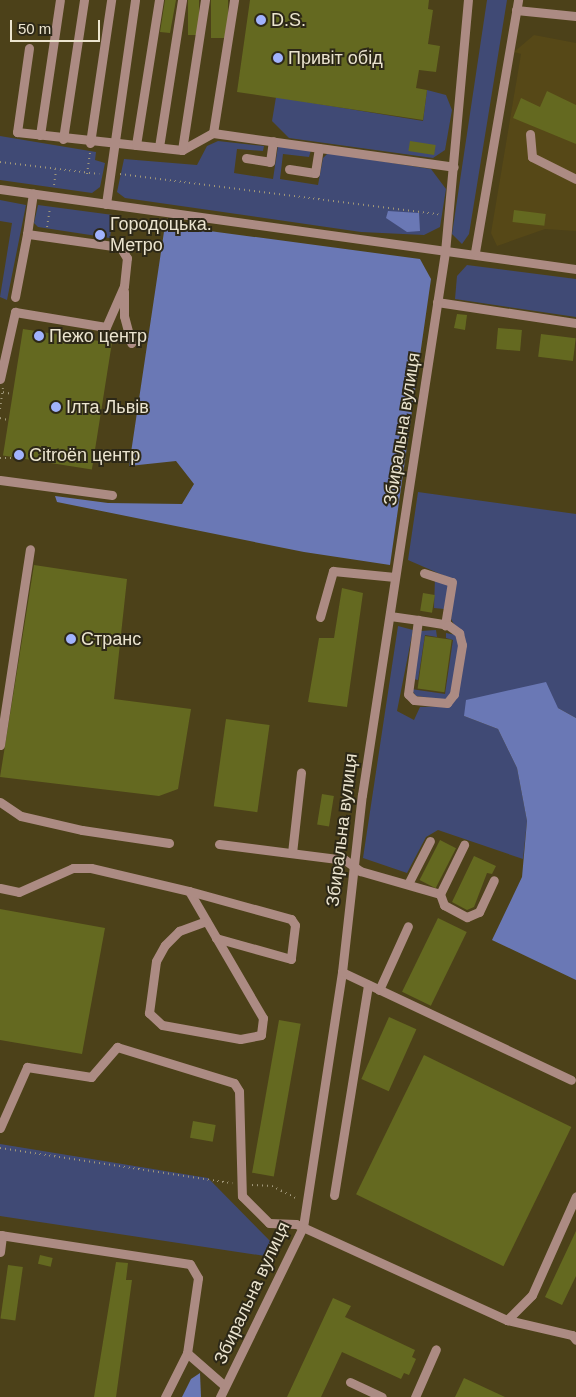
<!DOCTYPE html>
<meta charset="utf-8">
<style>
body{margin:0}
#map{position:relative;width:576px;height:1397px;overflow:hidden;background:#4c4119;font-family:Arial,sans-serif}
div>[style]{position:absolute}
.built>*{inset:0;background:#564817}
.green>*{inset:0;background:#404a75}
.forest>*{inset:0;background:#6a78b5}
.building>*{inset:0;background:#646920;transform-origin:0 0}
.path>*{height:2px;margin-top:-1px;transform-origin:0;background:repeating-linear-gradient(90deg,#a09779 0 1px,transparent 0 5px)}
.minor>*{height:9px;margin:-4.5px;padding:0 4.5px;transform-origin:4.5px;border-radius:4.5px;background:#ac8b83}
.dots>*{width:14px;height:14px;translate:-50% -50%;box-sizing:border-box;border:2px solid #2d2817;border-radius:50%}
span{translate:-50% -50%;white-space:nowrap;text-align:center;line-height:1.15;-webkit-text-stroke:4px #2d2817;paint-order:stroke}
.poi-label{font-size:18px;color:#ebe4cf}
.left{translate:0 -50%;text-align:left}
.street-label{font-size:18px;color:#ebe4cf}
.scale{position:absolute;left:10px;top:20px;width:90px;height:22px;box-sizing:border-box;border:2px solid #ebe4cf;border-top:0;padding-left:6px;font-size:15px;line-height:18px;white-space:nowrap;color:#ebe4cf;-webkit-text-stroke:4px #2d2817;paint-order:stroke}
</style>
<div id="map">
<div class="built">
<i style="clip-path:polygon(534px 35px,576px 43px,576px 231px,545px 229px,497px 246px,491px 233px,521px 54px,514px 52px)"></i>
</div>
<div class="green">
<i style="clip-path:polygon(487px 0,507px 0,469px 234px,462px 244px,452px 234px)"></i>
<i style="clip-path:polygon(427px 90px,446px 95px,452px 110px,445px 150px,433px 158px,289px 138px,272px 121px,276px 97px,423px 121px)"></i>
<i style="clip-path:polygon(0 136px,96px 152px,95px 160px,105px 163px,100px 187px,92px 193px,0 180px)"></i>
<i style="clip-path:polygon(218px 141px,264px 146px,263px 151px,237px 149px,234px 173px,273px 179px,278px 146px,311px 150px,309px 157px,283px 154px,280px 179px,318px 185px,323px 158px,328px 153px,431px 169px,446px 189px,440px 227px,424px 235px,361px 232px,125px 198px,117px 192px,124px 159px,197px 165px,207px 146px)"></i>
<i style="clip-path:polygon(0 200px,26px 205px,7px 300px,0 297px,12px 223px,0 221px)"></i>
<i style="clip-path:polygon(38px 205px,113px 215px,110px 238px,38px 227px,34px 223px)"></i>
<i style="clip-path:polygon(467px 265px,576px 279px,576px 317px,455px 299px,457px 276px)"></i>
<i style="clip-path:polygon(418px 492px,576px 514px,576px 718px,558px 708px,464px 716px,498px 729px,517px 768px,527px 821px,523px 859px,438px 830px,426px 837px,407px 873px,363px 858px,398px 626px,413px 630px,397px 711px,414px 720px,420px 707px,448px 706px,457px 696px,465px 643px,451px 619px,454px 580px,408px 560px)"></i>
<i style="clip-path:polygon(435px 578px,449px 584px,444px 609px,434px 608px)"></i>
<i style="clip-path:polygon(436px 630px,437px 637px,425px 635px,418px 680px,413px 679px,421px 631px)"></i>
<i style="clip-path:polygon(446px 633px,456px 635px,459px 643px,451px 693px,446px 700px,416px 696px,411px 689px,445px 694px,453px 640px,446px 638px)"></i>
<i style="clip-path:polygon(0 1144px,208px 1178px,275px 1246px,265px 1256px,0 1216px)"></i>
</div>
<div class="forest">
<i style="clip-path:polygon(388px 211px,419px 213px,420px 231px,407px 232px,386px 218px)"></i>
<i style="clip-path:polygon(165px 225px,420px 259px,431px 279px,390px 565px,304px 552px,57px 502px,55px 496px,108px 503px,182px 504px,194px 484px,176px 461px,129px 466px)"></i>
<i style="clip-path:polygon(546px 682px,558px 708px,576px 718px,576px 980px,492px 940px,522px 877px,527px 821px,517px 768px,498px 729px,464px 716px,466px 700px)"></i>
<i style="clip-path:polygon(200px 1373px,201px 1397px,182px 1397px,191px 1379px)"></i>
</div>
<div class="building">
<i style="clip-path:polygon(165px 0,176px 0,170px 33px,160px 32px)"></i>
<i style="left:188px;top:0;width:11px;height:35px"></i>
<i style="left:211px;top:0;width:17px;height:38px"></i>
<i style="clip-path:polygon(250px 0,429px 0,428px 9px,433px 10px,428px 44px,440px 46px,436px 72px,419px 70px,416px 88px,427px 90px,423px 120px,237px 92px)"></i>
<i style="clip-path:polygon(547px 91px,576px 105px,576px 144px,513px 118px,521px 98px,540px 107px)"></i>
<i style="left:410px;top:141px;width:26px;height:10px;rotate:9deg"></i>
<i style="left:514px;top:210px;width:32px;height:12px;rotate:7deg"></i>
<i style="clip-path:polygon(457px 314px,467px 315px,465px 330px,454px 328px)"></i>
<i style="left:498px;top:328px;width:24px;height:21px;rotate:5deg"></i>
<i style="left:23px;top:329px;width:90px;height:128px;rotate:9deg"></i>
<i style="left:541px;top:334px;width:35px;height:23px;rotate:7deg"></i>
<i style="clip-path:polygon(34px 565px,127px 579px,114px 699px,191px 709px,178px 789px,159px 796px,0 777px)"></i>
<i style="clip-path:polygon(342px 588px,363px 593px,347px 707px,308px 702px,319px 638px,334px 638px)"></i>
<i style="left:423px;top:593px;width:12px;height:18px;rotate:9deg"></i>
<i style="left:425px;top:636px;width:27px;height:53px;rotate:8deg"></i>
<i style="left:226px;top:719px;width:44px;height:88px;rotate:8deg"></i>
<i style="left:322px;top:794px;width:12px;height:31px;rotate:9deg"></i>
<i style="left:440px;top:840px;width:18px;height:45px;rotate:27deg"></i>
<i style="clip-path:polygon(474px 856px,496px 866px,492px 874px,487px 873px,474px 907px,467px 910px,452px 902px)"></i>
<i style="clip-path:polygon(0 909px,105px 928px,82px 1054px,0 1040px)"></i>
<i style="left:438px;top:918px;width:32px;height:82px;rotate:26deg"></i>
<i style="left:389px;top:1017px;width:30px;height:68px;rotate:24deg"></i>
<i style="left:279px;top:1020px;width:22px;height:155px;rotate:10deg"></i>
<i style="left:424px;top:1055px;width:164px;height:155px;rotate:26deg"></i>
<i style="left:193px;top:1121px;width:23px;height:17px;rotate:10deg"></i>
<i style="clip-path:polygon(576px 1231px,576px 1276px,562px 1305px,545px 1297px)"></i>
<i style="left:40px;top:1255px;width:13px;height:9px;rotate:13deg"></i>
<i style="clip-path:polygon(116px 1262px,128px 1263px,126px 1280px,132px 1280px,116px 1397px,94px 1397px)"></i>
<i style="left:8px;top:1265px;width:15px;height:54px;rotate:8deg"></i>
<i style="clip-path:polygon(333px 1298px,351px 1306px,345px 1317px,415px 1350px,412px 1357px,416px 1359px,409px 1375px,404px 1373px,401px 1379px,342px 1352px,321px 1397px,287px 1397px)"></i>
<i style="clip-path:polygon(464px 1378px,505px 1397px,455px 1397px)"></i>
</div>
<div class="path">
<i style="left:0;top:162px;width:100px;rotate:6.9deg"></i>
<i style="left:87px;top:174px;width:22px;rotate:-82deg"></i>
<i style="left:120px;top:174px;width:321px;rotate:7.2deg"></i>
<i style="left:54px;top:185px;width:15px;rotate:-82deg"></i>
<i style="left:47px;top:227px;width:20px;rotate:-81deg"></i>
<i style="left:3px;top:392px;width:9px;rotate:13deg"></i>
<i style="left:0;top:409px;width:21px;rotate:-82deg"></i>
<i style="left:0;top:418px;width:8px;rotate:14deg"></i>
<i style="left:0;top:458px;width:19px"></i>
<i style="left:0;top:1148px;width:235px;rotate:8.6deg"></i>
<i style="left:252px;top:1185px;width:20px;rotate:3deg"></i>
<i style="left:272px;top:1186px;width:28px;rotate:27deg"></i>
</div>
<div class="minor">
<i style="left:516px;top:10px;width:60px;rotate:5.7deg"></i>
<i style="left:29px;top:48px;width:85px;rotate:98.1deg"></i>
<i style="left:17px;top:132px;width:166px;rotate:6.2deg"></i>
<i style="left:182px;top:150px;width:35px;rotate:-29deg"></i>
<i style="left:213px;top:133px;width:243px;rotate:8deg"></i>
<i style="left:213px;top:133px;width:135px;rotate:-81deg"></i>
<i style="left:530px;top:134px;width:23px;rotate:85deg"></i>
<i style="left:532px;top:157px;width:49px;rotate:26.6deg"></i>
<i style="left:40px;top:135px;width:136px;rotate:-81.6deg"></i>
<i style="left:63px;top:139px;width:141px;rotate:-81.4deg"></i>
<i style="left:90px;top:143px;width:145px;rotate:-81.6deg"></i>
<i style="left:136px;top:145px;width:147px;rotate:-81deg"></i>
<i style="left:159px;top:147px;width:149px;rotate:-81.1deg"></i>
<i style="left:182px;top:150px;width:152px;rotate:-81.3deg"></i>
<i style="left:246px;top:158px;width:24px;rotate:9deg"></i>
<i style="left:270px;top:162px;width:21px;rotate:-82deg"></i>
<i style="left:289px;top:169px;width:26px;rotate:9deg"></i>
<i style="left:315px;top:173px;width:25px;rotate:-81deg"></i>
<i style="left:0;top:189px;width:582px;rotate:7.91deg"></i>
<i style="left:106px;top:204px;width:206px;rotate:-81.9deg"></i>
<i style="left:475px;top:252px;width:256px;rotate:-80.3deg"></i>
<i style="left:124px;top:291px;width:25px;rotate:90deg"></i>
<i style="left:124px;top:316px;width:28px;rotate:75deg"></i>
<i style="left:15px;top:297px;width:64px;rotate:-79.2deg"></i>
<i style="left:437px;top:302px;width:141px;rotate:8.6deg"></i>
<i style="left:0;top:379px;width:69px;rotate:-77.4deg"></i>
<i style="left:15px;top:312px;width:92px;rotate:9.4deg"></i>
<i style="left:106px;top:327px;width:45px;rotate:-66.3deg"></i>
<i style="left:124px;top:286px;width:28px;rotate:-84deg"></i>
<i style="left:127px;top:258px;width:13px;rotate:-122deg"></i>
<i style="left:120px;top:247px;width:94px;rotate:-172deg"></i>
<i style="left:27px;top:234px;width:41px;rotate:-81.7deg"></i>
<i style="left:0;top:480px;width:113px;rotate:7.6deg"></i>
<i style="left:424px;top:573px;width:29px;rotate:18deg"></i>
<i style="left:452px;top:582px;width:44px;rotate:99.2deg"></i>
<i style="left:390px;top:616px;width:28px;rotate:8deg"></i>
<i style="left:418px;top:620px;width:30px;rotate:9deg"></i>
<i style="left:448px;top:625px;width:14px;rotate:36deg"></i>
<i style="left:459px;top:633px;width:12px;rotate:76deg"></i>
<i style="left:462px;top:645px;width:50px;rotate:99.3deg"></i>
<i style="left:454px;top:694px;width:11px;rotate:128deg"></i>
<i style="left:447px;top:703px;width:33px;rotate:-175deg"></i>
<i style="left:414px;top:700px;width:8px;rotate:-135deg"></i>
<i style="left:408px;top:694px;width:75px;rotate:-82.3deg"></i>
<i style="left:320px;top:617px;width:48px;rotate:-74.2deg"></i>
<i style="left:333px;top:571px;width:62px;rotate:5.5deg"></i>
<i style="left:0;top:745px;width:198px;rotate:-81.3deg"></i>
<i style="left:0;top:802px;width:25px;rotate:34deg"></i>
<i style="left:21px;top:816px;width:63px;rotate:12.9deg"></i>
<i style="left:82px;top:830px;width:88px;rotate:8.5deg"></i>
<i style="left:219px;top:844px;width:127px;rotate:7.2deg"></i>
<i style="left:345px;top:860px;width:19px;rotate:36deg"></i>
<i style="left:360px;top:871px;width:83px;rotate:16deg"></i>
<i style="left:440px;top:894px;width:12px;rotate:70deg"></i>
<i style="left:444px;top:905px;width:26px;rotate:28deg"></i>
<i style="left:467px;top:917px;width:13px;rotate:-23deg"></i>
<i style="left:479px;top:912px;width:35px;rotate:-65deg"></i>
<i style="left:292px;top:853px;width:81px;rotate:-83.6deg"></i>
<i style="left:409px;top:882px;width:46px;rotate:-62.9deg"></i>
<i style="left:0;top:888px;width:19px;rotate:12deg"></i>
<i style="left:19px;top:892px;width:59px;rotate:-24deg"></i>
<i style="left:73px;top:868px;width:18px"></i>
<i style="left:91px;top:868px;width:101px;rotate:13.2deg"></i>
<i style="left:189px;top:891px;width:147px;rotate:59.8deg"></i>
<i style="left:263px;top:1018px;width:17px;rotate:97deg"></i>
<i style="left:261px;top:1035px;width:21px;rotate:169deg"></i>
<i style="left:240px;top:1039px;width:79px;rotate:-169.8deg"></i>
<i style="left:162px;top:1025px;width:18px;rotate:-137deg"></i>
<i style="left:149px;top:1013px;width:52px;rotate:-82.3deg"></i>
<i style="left:156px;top:961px;width:18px;rotate:-61deg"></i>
<i style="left:165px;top:945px;width:20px;rotate:-45deg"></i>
<i style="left:179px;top:931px;width:29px;rotate:-20deg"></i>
<i style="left:189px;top:891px;width:106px;rotate:15.4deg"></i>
<i style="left:291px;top:919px;width:7px;rotate:56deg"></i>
<i style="left:295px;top:925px;width:34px;rotate:97deg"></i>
<i style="left:291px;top:959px;width:78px;rotate:-164.4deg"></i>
<i style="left:440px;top:894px;width:55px;rotate:-63.9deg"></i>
<i style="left:342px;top:972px;width:253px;rotate:25.2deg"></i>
<i style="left:379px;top:990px;width:70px;rotate:-65.6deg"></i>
<i style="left:0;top:1128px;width:67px;rotate:-66.1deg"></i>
<i style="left:27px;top:1067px;width:65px;rotate:8.9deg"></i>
<i style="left:91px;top:1077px;width:40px;rotate:-49deg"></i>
<i style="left:117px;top:1047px;width:122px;rotate:17.1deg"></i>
<i style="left:234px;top:1083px;width:9px;rotate:58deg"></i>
<i style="left:239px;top:1091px;width:105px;rotate:88.4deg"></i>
<i style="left:242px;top:1196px;width:38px;rotate:45deg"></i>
<i style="left:269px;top:1223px;width:27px;rotate:2deg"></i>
<i style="left:296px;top:1224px;width:232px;rotate:24.5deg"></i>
<i style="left:507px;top:1320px;width:67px;rotate:13deg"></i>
<i style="left:572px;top:1335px;width:6px;rotate:51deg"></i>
<i style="left:334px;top:1195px;width:213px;rotate:-80.8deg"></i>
<i style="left:0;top:1235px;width:192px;rotate:8.7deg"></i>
<i style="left:190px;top:1264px;width:16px;rotate:60deg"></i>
<i style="left:198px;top:1278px;width:76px;rotate:98.3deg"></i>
<i style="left:187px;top:1353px;width:50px;rotate:41deg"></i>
<i style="left:0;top:1252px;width:17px;rotate:-83deg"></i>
<i style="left:507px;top:1320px;width:35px;rotate:-45deg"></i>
<i style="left:532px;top:1295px;width:108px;rotate:-66deg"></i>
<i style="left:350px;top:1382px;width:35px;rotate:25deg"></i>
<i style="left:165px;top:1397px;width:49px;rotate:-63.4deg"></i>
<i style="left:220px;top:1397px;width:189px;rotate:-64deg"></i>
<i style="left:303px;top:1227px;width:258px;rotate:-81.3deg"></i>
<i style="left:342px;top:972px;width:178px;rotate:-83.6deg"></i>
<i style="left:362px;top:795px;width:549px;rotate:-81.31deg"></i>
<i style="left:445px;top:252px;width:253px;rotate:-84.8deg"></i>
<i style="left:415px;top:1397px;width:52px;rotate:-66.4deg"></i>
</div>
<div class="dots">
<i style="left:261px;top:20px;background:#a1b3fd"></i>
<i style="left:278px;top:58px;background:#a1b3fd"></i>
<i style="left:100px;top:235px;background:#a1b3fd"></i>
<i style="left:39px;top:336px;background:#a1b3fd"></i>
<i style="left:56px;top:407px;background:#a1b3fd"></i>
<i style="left:19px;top:455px;background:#a1b3fd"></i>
<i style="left:71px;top:639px;background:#a1b3fd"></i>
</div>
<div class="poi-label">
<span class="left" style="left:271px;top:20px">D.S.</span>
<span class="left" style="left:288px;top:58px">Привіт обід</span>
<span class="left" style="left:110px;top:235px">Городоцька.<br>Метро</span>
<span class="left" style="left:49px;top:336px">Пежо центр</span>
<span class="left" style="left:66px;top:407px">Ілта Львів</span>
<span class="left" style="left:29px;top:455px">Citroën центр</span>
<span class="left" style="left:81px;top:639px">Странс</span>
</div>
<div class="street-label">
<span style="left:402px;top:429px;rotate:-81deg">Збиральна вулиця</span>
<span style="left:342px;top:830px;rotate:-83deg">Збиральна вулиця</span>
<span style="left:252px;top:1293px;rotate:-65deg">Збиральна вулиця</span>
</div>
<div class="scale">50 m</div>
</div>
